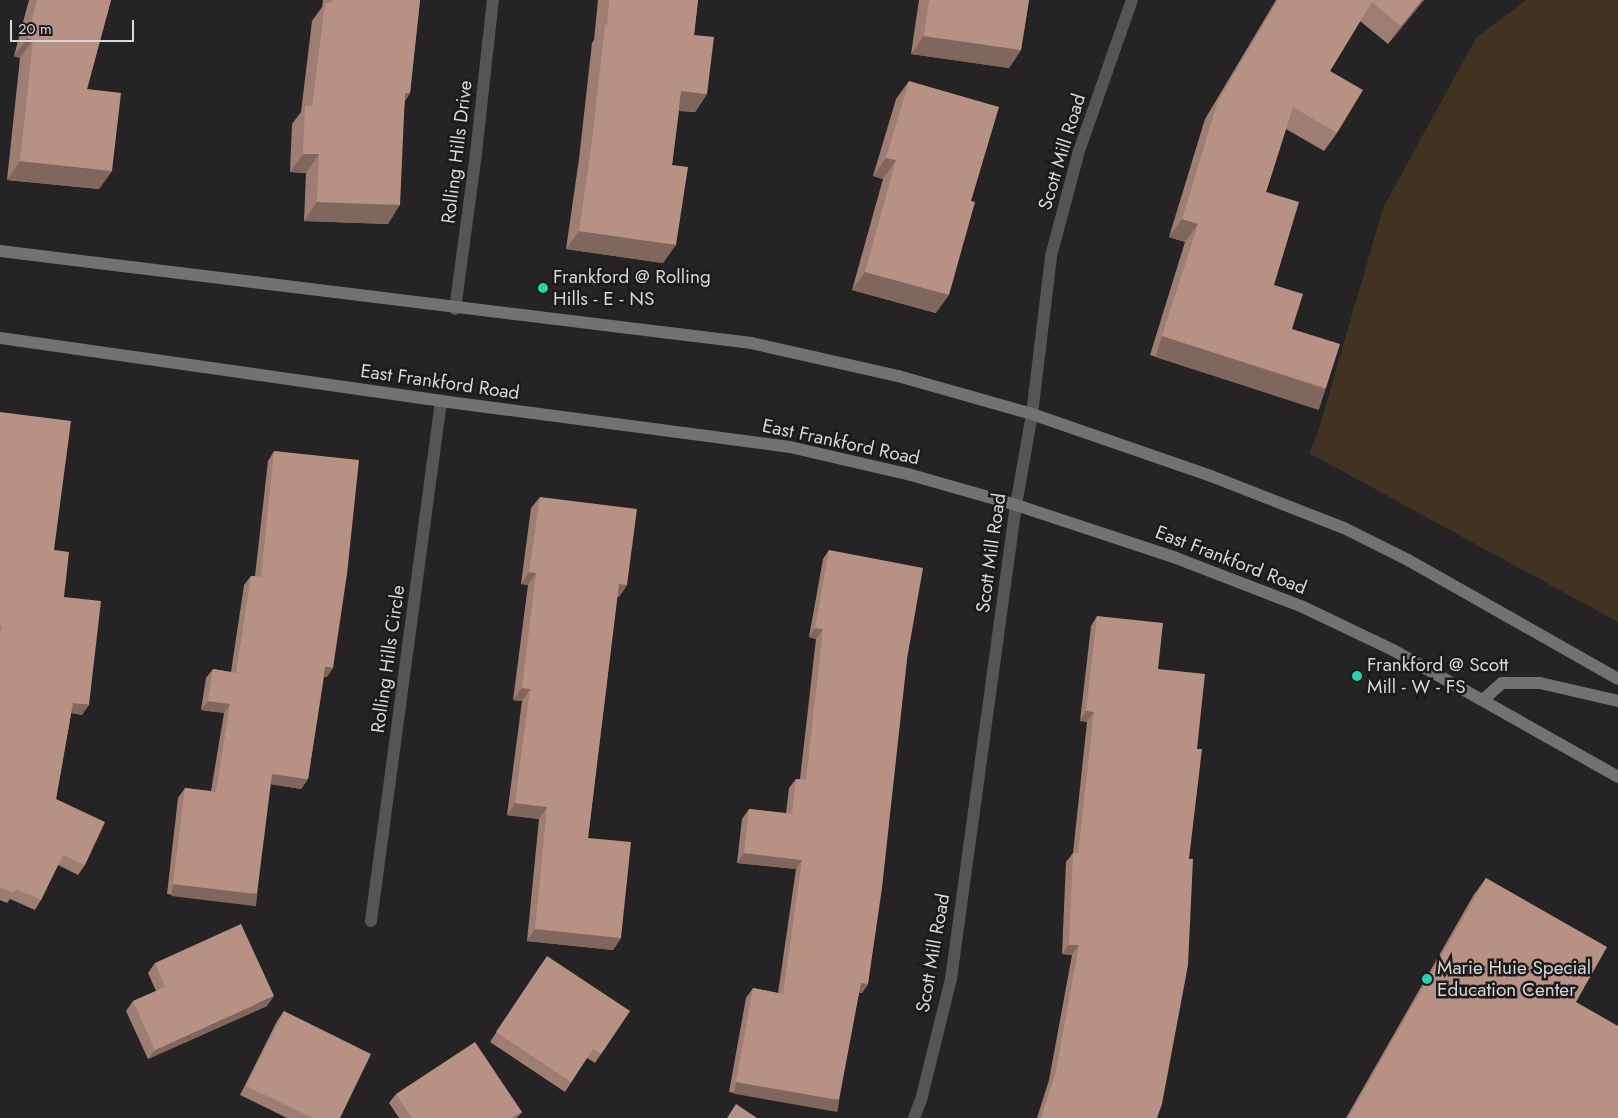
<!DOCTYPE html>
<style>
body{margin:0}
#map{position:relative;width:1618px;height:1118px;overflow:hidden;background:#262324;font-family:Jost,sans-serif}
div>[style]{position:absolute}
.green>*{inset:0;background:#413322}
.minor>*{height:12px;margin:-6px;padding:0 6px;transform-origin:6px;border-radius:6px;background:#565556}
.tertiary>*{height:12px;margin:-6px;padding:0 6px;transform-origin:6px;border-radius:6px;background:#565556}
.secondary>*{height:12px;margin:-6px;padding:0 6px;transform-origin:6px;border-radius:6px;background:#737172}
.wall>*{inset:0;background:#9e7d72}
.shaded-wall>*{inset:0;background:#81665d;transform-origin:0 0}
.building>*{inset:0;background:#b89185}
.dots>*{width:14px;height:14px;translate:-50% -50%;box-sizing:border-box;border:2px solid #1c1a1a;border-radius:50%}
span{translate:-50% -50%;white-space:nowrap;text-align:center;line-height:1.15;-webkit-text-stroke:5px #1c1a1a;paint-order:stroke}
.street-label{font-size:19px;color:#d8d6d6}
.poi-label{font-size:19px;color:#d8d6d6}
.left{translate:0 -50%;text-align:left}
.scale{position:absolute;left:10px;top:20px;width:124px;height:22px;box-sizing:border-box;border:2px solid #d8d6d6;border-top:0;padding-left:6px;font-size:15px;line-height:18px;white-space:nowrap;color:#d8d6d6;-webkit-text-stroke:4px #1c1a1a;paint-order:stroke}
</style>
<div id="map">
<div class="green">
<i style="clip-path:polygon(1526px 0,1618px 0,1618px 622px,1309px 453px,1318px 432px,1383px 208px,1476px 38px)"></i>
</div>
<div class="minor">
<i style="left:455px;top:309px;width:157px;rotate:-82.3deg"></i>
<i style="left:476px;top:153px;width:154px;rotate:-83.7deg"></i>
<i style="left:371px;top:921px;width:525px;rotate:-82.33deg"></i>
<i style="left:914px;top:1118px;width:19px;rotate:-69deg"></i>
<i style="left:921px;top:1100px;width:125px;rotate:-76.1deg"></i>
<i style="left:951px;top:979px;width:478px;rotate:-82.2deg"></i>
</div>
<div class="tertiary">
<i style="left:1016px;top:505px;width:92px;rotate:-80deg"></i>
<i style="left:1032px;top:414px;width:159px;rotate:-83.1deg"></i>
<i style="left:1051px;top:256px;width:109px;rotate:-75.1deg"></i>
<i style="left:1079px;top:151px;width:160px;rotate:-70.7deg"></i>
</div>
<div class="secondary">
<i style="left:0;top:251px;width:757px;rotate:6.98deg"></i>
<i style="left:751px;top:343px;width:151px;rotate:12.7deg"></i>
<i style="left:898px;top:376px;width:139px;rotate:15.8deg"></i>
<i style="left:1032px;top:414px;width:189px;rotate:19.1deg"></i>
<i style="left:1211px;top:476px;width:143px;rotate:21.4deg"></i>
<i style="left:1344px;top:528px;width:72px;rotate:26.6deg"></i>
<i style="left:1408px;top:560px;width:241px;rotate:29.5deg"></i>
<i style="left:0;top:338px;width:445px;rotate:8.1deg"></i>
<i style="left:441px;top:401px;width:352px;rotate:7.5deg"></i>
<i style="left:790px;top:447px;width:124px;rotate:13deg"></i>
<i style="left:911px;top:475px;width:109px;rotate:15.9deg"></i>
<i style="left:1016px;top:505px;width:169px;rotate:18.3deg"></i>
<i style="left:1176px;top:558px;width:136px;rotate:21.1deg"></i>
<i style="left:1303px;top:607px;width:100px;rotate:25.5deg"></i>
<i style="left:1393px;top:650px;width:258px;rotate:29.4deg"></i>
<i style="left:1484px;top:699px;width:24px;rotate:-42deg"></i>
<i style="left:1502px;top:683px;width:38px"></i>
<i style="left:1540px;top:683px;width:80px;rotate:13deg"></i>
</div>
<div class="wall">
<i style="clip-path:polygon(29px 0,111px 0,87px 89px,112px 171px,99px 189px,7px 180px,20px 58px,14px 56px)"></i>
<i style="clip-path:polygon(323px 0,420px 0,410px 93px,405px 101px,388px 224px,304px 221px,306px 173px,290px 172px,292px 124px,301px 112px,312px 21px,322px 7px)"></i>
<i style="clip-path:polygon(598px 0,698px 0,694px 35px,707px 94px,695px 112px,679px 111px,672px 165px,663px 263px,566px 249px,579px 159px,592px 43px,594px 40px)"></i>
<i style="clip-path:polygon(919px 0,1029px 0,1021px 50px,1009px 68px,911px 54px)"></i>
<i style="clip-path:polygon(1276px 0,1424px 0,1388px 44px,1360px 21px,1330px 71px,1337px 133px,1324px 151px,1286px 129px,1266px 192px,1274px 285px,1292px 329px,1326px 388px,1313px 407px,1150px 355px,1185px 242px,1169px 237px,1205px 119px)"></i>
<i style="clip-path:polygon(909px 81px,971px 201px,936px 313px,852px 290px,883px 179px,873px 176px,896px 99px)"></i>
<i style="clip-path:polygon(0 412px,54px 550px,64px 597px,82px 715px,71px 713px,56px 799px,85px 865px,78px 875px,58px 865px,41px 900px,35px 910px,10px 899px,7px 903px,0 900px)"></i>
<i style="clip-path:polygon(274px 451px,327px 677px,324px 677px,308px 779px,301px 789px,270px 784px,251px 904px,167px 894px,178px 798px,185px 788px,211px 791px,224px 713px,201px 710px,206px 678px,213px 669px,231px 672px,244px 585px,251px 576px,255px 576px,268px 461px)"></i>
<i style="clip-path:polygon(540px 497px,627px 585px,619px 597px,617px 597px,588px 838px,621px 938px,613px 950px,527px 941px,539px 819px,507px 815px,522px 701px,513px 700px,528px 585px,521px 584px,531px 508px)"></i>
<i style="clip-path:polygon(829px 550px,907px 659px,868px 984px,862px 993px,859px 993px,833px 1110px,729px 1092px,746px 998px,753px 988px,778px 993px,796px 869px,737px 863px,742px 819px,749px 809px,786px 813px,789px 788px,796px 779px,800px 779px,816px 639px,809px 637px,823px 559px)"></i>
<i style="clip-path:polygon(1097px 616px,1158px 669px,1197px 749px,1157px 1118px,1037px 1118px,1049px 1080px,1072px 955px,1062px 954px,1066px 862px,1073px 853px,1087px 722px,1080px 721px,1091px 626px)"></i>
<i style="clip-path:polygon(1486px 878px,1576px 1002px,1618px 1118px,1346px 1118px,1473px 896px)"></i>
<i style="clip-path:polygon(155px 963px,267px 1006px,148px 1059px,126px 1011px,133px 1001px,156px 991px,148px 973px)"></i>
<i style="clip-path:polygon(541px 965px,630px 1011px,595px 1063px,587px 1058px,565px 1092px,490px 1042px)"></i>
<i style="clip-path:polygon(284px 1011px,340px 1118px,287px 1118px,240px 1095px,277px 1021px)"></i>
<i style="clip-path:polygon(396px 1094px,522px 1112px,517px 1118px,399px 1118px,389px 1103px)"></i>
</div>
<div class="shaded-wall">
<i style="clip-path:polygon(1422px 0,1424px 0,1388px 44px,1401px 26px)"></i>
<i style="clip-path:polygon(924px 36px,1021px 50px,1009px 68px,911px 54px)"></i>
<i style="clip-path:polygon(27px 38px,33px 40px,20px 58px,14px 56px)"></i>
<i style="clip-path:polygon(681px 91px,707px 94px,695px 112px,668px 110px)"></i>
<i style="clip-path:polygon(405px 93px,410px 93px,397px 112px)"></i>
<i style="clip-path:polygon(303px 154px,319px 154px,306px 173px,290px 172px)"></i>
<i style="clip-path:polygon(886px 158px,896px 160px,883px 179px,873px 176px)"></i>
<i style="clip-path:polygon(20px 161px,112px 171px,99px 189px,7px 180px)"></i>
<i style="clip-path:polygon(317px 202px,400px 205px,388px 224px,304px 221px)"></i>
<i style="clip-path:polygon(1182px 219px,1198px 224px,1185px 242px,1169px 237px)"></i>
<i style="clip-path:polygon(579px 231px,676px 245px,663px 263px,566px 249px)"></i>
<i style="clip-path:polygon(865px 272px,949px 295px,936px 313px,852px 290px)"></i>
<i style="left:1162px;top:336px;width:172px;height:22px;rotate:18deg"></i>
<i style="clip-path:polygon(529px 572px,536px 573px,528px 585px,521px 584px)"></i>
<i style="clip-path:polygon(619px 584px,627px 585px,619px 597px,610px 596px)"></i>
<i style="clip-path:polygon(815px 628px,823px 629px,816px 639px,809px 637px)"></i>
<i style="clip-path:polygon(325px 667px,333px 668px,327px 677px,319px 676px)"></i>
<i style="clip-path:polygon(522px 688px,530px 689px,522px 701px,513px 700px)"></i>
<i style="clip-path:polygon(208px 701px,230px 704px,224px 713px,201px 710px)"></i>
<i style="clip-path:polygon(73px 703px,89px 705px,82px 715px,66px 712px)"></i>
<i style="clip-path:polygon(1086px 711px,1094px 712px,1087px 722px,1080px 721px)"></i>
<i style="clip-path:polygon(272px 774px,308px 779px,301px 789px,265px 783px)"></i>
<i style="clip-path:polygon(515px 803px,547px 807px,539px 819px,507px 815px)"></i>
<i style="clip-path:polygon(744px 853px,802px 860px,796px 869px,737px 863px)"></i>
<i style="left:173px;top:884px;width:85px;height:12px;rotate:7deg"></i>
<i style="clip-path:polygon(535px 929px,621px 938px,613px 950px,527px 941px)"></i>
<i style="clip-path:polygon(1069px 945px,1079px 945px,1072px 955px,1062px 954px)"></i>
<i style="clip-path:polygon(861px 983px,868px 984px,862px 993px,854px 992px)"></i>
<i style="clip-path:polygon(274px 996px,267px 1006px,148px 1059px,155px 1050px)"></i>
<i style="left:736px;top:1082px;width:105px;height:12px;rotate:10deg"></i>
<i style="clip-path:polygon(522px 1112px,517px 1118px,512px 1118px)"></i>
</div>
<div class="building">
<i style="clip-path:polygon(37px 0,111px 0,87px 89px,121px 93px,112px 171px,20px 161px,33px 40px,27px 38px)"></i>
<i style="clip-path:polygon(333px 0,420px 0,410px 93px,405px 93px,400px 205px,317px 202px,319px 154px,303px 154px,305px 106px,312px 106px,325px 3px,332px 3px)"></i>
<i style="clip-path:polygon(609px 0,698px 0,694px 35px,714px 37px,707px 94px,681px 91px,672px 165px,688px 167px,676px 245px,579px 231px,592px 141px,605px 25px,607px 25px)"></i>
<i style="clip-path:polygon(929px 0,1029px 0,1021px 50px,924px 36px)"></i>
<i style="clip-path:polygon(1278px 0,1422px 0,1401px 26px,1372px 2px,1330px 71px,1363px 90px,1337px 133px,1293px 107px,1266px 192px,1299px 202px,1274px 285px,1303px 294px,1292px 329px,1340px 344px,1326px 388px,1162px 336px,1198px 224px,1182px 219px,1218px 101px)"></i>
<i style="clip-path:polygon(909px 81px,999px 107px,971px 201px,975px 202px,949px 295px,865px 272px,896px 160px,886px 158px)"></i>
<i style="clip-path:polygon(0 412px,71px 421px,54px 550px,69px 552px,64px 597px,101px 601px,89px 705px,73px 703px,56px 799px,105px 822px,85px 865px,63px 855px,41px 900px,16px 889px,14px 893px,0 887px,0 635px,2px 626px,0 625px)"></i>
<i style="clip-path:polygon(274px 451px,359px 460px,347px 574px,333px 668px,325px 667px,308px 779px,272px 774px,257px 894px,173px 884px,185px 788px,216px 792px,230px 704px,208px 701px,213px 669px,236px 673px,251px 576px,261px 577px)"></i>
<i style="clip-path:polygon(540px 497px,637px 509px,627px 585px,619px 584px,588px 838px,631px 842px,621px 938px,535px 929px,547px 807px,515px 803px,530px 689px,522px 688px,536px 573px,529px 572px)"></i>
<i style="clip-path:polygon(829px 550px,923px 568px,907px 659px,882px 888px,868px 984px,861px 983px,839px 1100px,736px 1082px,753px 988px,783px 994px,802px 860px,744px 853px,749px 809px,792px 814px,796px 779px,806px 780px,823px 629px,815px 628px)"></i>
<i style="clip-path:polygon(1097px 616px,1163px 623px,1158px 669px,1205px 674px,1197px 749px,1202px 749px,1189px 859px,1193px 859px,1188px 965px,1162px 1104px,1157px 1118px,1041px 1118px,1056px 1071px,1079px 945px,1069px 945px,1073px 853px,1078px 853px,1094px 712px,1086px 711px)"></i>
<i style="clip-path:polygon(1486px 878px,1607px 947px,1576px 1002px,1618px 1026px,1618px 1118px,1348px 1118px)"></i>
<i style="clip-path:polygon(241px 924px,274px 996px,155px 1050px,133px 1001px,165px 987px,155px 963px)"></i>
<i style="clip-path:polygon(547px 956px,630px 1011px,601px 1054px,593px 1049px,571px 1082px,496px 1032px)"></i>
<i style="clip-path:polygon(284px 1011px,371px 1054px,340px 1118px,313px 1118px,246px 1086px)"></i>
<i style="clip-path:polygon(475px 1042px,522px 1112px,512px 1118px,412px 1118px,396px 1094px)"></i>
<i style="clip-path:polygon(736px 1104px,757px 1118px,727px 1118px)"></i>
</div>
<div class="dots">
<i style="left:543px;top:288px;background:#23d5af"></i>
<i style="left:1357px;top:676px;background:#23d5af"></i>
<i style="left:1427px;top:979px;background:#23d5af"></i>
</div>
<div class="street-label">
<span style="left:457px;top:152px;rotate:-83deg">Rolling Hills Drive</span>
<span style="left:1062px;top:152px;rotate:-73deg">Scott Mill Road</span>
<span style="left:440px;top:382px;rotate:8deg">East Frankford Road</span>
<span style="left:841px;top:442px;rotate:12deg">East Frankford Road</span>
<span style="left:991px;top:553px;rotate:-82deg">Scott Mill Road</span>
<span style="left:1231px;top:560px;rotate:21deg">East Frankford Road</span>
<span style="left:388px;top:659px;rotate:-82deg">Rolling Hills Circle</span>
<span style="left:933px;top:953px;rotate:-80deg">Scott Mill Road</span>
</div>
<div class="poi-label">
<span class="left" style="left:553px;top:288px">Frankford @ Rolling<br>Hills - E - NS</span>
<span class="left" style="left:1367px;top:676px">Frankford @ Scott<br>Mill - W - FS</span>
<span class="left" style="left:1437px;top:979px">Marie Huie Special<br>Education Center</span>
</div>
<div class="scale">20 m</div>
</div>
